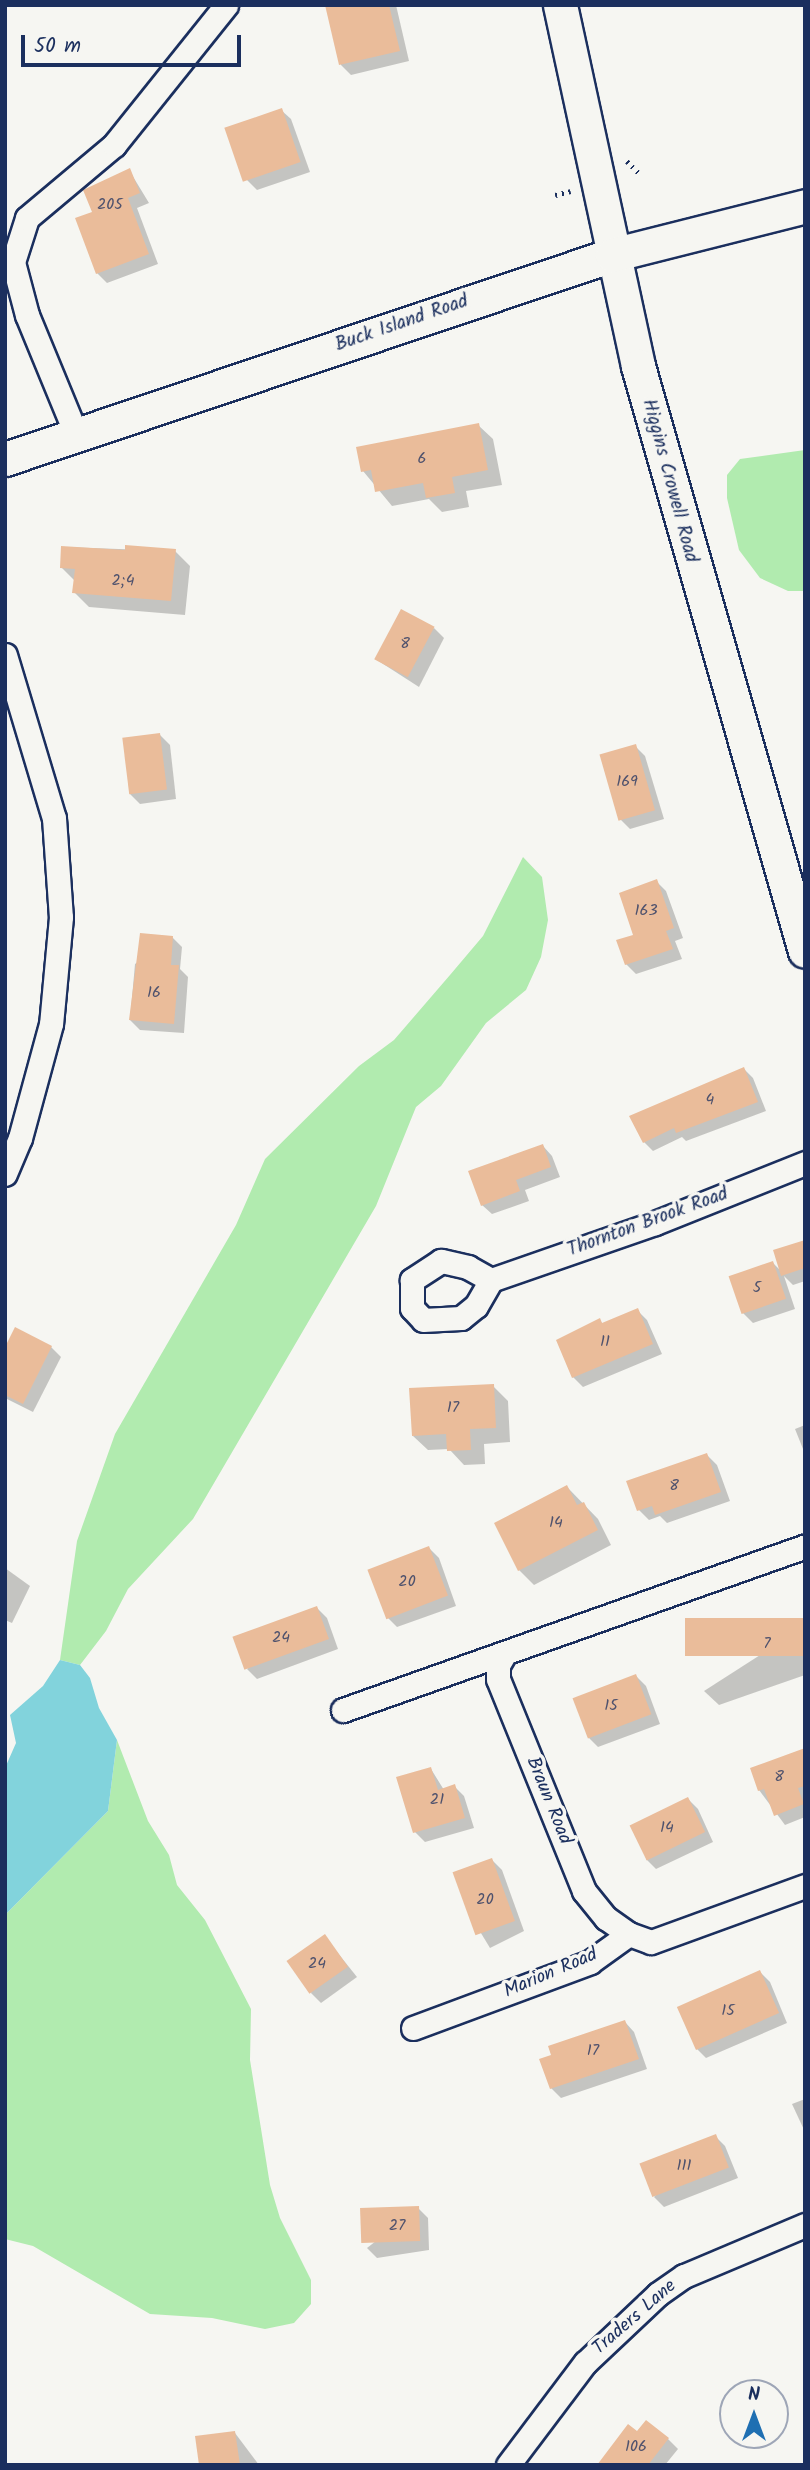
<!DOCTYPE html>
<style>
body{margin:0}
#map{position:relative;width:810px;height:2470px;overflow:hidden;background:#f6f6f2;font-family:Kalam,sans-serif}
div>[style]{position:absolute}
.green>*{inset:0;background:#b1ebaf}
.water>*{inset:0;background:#82d3dc}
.shadow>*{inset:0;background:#0003}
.building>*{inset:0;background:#eabc9a;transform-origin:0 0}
.path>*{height:4.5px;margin-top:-2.25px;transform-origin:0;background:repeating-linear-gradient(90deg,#1b2f5e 0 2px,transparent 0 7px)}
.roads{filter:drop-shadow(2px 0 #1b2f5e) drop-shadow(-2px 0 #1b2f5e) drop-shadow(0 2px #1b2f5e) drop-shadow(0 -2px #1b2f5e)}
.street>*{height:23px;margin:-11.5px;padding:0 11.5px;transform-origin:11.5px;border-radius:11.5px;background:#f6f6f2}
.secondary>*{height:33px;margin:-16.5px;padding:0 16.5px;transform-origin:16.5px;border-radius:16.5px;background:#f6f6f2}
span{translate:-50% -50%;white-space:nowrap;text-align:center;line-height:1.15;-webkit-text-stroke:7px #f6f6f2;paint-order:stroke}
.number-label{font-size:16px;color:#4f526d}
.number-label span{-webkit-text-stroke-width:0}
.street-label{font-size:19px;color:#1b2f5e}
.frame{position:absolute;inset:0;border:7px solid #1b2f5e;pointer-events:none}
.north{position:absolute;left:719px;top:2379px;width:70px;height:70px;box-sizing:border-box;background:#f6f6f2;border:2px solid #9ea6b7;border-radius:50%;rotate:0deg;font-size:19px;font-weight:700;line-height:28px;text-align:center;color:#1b2f5e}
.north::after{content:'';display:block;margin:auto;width:24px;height:32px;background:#1f6fb2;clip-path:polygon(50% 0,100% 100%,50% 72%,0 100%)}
.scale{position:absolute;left:21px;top:35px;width:220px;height:32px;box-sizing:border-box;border:4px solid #1b2f5e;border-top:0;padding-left:9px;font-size:21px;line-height:24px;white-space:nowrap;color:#1b2f5e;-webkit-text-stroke:5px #f6f6f2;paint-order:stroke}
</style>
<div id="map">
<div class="green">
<i style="clip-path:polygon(805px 450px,805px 591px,788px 591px,760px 578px,739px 550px,727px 498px,727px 475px,740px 459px)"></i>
<i style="clip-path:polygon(523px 857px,542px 877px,548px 920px,541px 957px,526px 990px,486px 1023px,441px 1086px,416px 1107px,376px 1206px,193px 1519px,128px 1589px,106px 1631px,80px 1665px,60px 1660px,77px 1541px,115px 1434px,236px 1225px,265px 1159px,359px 1066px,394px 1040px,450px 975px,483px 936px)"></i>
<i style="clip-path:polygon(117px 1740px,148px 1821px,169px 1855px,177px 1885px,205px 1920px,251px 2009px,250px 2060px,270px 2185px,280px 2218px,311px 2280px,311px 2304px,294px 2323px,265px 2329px,212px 2318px,150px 2314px,33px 2246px,5px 2239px,5px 1915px,108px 1811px)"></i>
</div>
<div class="water">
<i style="clip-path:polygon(60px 1660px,80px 1665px,90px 1678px,99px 1708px,117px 1740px,108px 1811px,5px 1915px,5px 1768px,16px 1743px,10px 1715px,43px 1686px)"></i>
</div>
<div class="shadow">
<i style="clip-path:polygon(327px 5px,396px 5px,409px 61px,351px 75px,341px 65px)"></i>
<i style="clip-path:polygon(281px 110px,291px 119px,310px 172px,257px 190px,247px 180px)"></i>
<i style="clip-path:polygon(129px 170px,149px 203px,137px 208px,158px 264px,107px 283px,97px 273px,94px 213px)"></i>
<i style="clip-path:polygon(478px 425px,493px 439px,502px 485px,466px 491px,469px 507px,442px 512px,429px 499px,392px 506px,363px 471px)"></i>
<i style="clip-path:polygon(63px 547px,175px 551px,190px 566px,185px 615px,89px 607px,74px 592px,76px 582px,61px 567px)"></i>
<i style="clip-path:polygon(434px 628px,444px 638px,419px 687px,377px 660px)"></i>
<i style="clip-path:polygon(160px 735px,170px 745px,176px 799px,140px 804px,130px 794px)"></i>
<i style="clip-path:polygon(635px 746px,645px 756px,664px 819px,630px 829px,620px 819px)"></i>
<i style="clip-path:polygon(656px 881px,666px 891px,683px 938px,675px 941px,682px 959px,636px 974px,626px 964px)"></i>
<i style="clip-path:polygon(172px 937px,182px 947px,180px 969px,188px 977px,184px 1033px,140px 1030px,130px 1020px,135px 964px)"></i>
<i style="clip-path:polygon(744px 1069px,753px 1078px,766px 1111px,686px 1141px,682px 1137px,653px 1151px,644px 1142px)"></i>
<i style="clip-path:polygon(543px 1146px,552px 1156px,560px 1177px,525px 1190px,529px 1201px,492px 1214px,482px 1205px)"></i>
<i style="clip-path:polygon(805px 1241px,805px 1281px,793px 1285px,784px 1276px,795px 1309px,753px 1323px,743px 1313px,773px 1263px,782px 1272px)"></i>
<i style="clip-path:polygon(637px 1310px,647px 1320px,662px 1354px,583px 1387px,573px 1377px,599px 1320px,603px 1324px)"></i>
<i style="clip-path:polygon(51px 1347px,61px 1357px,33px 1412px,5px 1398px,5px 1351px)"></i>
<i style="clip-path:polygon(493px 1386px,508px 1401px,510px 1442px,484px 1444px,485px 1464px,464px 1465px,449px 1449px,428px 1450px,413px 1436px)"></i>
<i style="clip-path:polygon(805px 1425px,805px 1454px,795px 1429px)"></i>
<i style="clip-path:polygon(707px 1455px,717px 1465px,730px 1501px,667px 1523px,660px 1516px,649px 1520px,639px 1510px)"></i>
<i style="clip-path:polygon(567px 1487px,598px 1519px,611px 1545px,534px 1585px,519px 1570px)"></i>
<i style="clip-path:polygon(429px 1548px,439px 1558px,456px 1606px,397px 1627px,387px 1617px)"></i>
<i style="clip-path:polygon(5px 1568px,30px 1586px,12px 1623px,5px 1620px)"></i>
<i style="clip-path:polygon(317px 1608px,327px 1618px,338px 1649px,257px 1679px,247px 1669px)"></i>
<i style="clip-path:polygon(805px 1626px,805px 1675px,719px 1705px,704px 1691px)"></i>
<i style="clip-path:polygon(636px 1676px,646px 1686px,660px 1724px,598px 1747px,588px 1737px,574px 1699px)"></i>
<i style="clip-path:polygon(805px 1750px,805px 1817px,785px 1825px,759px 1790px)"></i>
<i style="clip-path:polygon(431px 1769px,444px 1790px,454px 1786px,464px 1796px,474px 1828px,425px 1842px,415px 1832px)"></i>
<i style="clip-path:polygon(688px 1799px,698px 1809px,713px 1842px,656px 1869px,646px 1859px)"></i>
<i style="clip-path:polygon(492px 1860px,502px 1870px,524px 1931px,490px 1948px,467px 1910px)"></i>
<i style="clip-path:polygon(325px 1937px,357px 1977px,321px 2003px,311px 1993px)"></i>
<i style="clip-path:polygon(760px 1972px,770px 1982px,787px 2023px,706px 2058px,696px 2048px)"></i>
<i style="clip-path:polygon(625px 2022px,634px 2032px,647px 2069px,561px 2098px,551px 2088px)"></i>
<i style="clip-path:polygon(805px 2099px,805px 2132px,792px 2104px)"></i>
<i style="clip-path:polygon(715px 2136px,725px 2146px,738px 2178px,664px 2207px,654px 2197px)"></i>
<i style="clip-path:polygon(418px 2208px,428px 2218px,429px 2250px,377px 2258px,367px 2248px)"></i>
<i style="clip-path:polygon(235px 2433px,259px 2465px,201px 2465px)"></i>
<i style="clip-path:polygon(638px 2434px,668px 2439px,678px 2449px,665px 2465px,613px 2465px)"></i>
</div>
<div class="building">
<i style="clip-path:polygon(325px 5px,389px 5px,400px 51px,339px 65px)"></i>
<i style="left:282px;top:108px;width:57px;height:61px;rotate:71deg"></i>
<i style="clip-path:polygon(130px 168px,140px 193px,128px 198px,149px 254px,96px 274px,75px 218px,92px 212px,83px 190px)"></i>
<i style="clip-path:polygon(479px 423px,488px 470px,452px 477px,455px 493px,426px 498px,423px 483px,375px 492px,371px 470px,361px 472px,356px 447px)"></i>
<i style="clip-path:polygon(125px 545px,176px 549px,171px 601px,72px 593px,75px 569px,60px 568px,61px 546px,125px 550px)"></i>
<i style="left:401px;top:609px;width:38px;height:57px;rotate:28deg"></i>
<i style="left:160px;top:733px;width:57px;height:38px;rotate:83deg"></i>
<i style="left:636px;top:744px;width:69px;height:38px;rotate:74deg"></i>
<i style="clip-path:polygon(657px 879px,674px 928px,666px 931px,673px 949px,625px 965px,616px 940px,633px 935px,619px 893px)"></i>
<i style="clip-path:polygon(140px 933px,173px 936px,171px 965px,179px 965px,174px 1024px,129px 1020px)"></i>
<i style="clip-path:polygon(744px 1067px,758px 1102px,676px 1133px,674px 1128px,643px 1143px,629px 1116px)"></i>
<i style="clip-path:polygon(543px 1144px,551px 1167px,516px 1180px,520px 1191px,481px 1206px,468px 1171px)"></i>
<i style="clip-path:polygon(805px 1240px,805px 1268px,781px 1276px,773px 1250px)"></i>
<i style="left:773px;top:1261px;width:40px;height:47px;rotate:71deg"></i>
<i style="clip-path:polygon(638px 1308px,653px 1344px,572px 1378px,556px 1340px,600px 1318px,602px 1323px)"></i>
<i style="clip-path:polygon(15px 1327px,52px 1346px,23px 1404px,5px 1395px,5px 1347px)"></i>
<i style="clip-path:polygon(494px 1384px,496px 1428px,470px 1429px,471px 1450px,447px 1451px,446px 1434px,412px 1436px,409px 1388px)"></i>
<i style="clip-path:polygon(707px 1453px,721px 1492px,655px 1515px,652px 1506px,637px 1511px,626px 1481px)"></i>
<i style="clip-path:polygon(567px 1485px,577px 1505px,584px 1502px,598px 1530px,518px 1571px,494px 1523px)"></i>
<i style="left:429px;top:1546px;width:53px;height:66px;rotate:69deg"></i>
<i style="left:317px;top:1606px;width:35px;height:90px;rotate:70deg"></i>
<i style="left:805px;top:1618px;width:38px;height:120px;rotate:90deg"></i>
<i style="left:636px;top:1674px;width:43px;height:68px;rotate:69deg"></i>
<i style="clip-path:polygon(805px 1748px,805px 1786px,798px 1788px,804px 1804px,774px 1816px,764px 1789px,758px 1791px,750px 1768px)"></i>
<i style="clip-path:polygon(431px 1767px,438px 1790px,455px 1784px,465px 1818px,413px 1833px,396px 1777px)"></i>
<i style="left:688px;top:1797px;width:39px;height:65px;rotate:64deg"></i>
<i style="left:492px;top:1858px;width:67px;height:42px;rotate:70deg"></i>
<i style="left:325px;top:1934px;width:40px;height:47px;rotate:55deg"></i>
<i style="left:760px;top:1970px;width:47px;height:91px;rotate:66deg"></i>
<i style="clip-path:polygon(625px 2020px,639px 2059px,550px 2089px,539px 2059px,551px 2055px,548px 2046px)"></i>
<i style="left:716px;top:2134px;width:36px;height:82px;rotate:69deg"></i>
<i style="left:419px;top:2206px;width:35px;height:59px;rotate:88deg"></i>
<i style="clip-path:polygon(646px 2420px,669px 2438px,648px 2465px,597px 2465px,628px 2424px,637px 2431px)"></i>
<i style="clip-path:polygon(235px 2431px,240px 2465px,199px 2465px,195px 2436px)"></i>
</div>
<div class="path">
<i style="left:627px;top:161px;width:18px;rotate:45deg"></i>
<i style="left:555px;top:195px;width:16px;rotate:-14deg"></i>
</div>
<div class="roads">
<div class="street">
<i style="left:76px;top:434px;width:129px;rotate:-112.4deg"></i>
<i style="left:27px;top:315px;width:55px;rotate:-104.8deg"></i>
<i style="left:13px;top:262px;width:46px;rotate:-72.3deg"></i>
<i style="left:27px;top:218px;width:114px;rotate:-40deg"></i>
<i style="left:114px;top:145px;width:179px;rotate:-51.3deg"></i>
<i style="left:5px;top:655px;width:170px;rotate:73.3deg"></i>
<i style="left:54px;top:818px;width:99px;rotate:86deg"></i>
<i style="left:61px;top:917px;width:107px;rotate:95.3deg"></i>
<i style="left:51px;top:1024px;width:118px;rotate:105.2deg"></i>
<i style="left:20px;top:1138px;width:39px;rotate:113deg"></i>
<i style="left:491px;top:1280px;width:26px;rotate:-151deg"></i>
<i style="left:468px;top:1267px;width:28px;rotate:-167deg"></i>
<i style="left:441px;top:1261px;width:35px;rotate:147deg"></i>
<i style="left:412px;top:1280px;width:28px;rotate:90deg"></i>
<i style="left:412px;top:1308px;width:16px;rotate:47deg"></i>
<i style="left:423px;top:1320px;width:38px;rotate:-3deg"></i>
<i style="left:461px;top:1318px;width:19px;rotate:-39deg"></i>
<i style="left:476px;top:1306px;width:30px;rotate:-60deg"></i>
<i style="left:491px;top:1280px;width:174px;rotate:-19.2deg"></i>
<i style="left:655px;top:1223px;width:162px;rotate:-21.8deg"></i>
<i style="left:505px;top:1653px;width:14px;rotate:120deg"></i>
<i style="left:498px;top:1665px;width:14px;rotate:90deg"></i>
<i style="left:498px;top:1679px;width:229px;rotate:67.9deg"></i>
<i style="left:584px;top:1891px;width:35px;rotate:51deg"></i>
<i style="left:606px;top:1918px;width:28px;rotate:35deg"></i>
<i style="left:343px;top:1710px;width:490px;rotate:-19.5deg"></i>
<i style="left:413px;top:2028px;width:189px;rotate:-20.4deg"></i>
<i style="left:590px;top:1962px;width:48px;rotate:-35.7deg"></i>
<i style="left:629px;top:1934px;width:23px;rotate:20deg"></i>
<i style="left:651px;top:1942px;width:164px;rotate:-20deg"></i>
<i style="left:508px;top:2465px;width:128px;rotate:-53deg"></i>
<i style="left:585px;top:2363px;width:100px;rotate:-43.4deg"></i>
<i style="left:658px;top:2294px;width:32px;rotate:-35deg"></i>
<i style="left:684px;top:2276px;width:131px;rotate:-22.9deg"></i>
</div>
<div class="secondary">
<i style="left:560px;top:5px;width:369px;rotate:77.8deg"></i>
<i style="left:638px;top:366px;width:608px;rotate:74.07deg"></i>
<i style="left:5px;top:459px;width:640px;rotate:-18.58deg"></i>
<i style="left:612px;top:255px;width:199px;rotate:-14.2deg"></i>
</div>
</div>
<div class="number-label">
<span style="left:110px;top:205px">205</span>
<span style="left:422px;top:459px">6</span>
<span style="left:123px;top:581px">2;4</span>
<span style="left:405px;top:644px">8</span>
<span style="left:627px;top:782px">169</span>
<span style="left:646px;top:911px">163</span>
<span style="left:154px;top:993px">16</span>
<span style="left:710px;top:1100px">4</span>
<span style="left:757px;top:1288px">5</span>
<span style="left:605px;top:1342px">11</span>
<span style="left:453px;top:1408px">17</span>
<span style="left:674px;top:1486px">8</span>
<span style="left:556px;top:1523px">14</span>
<span style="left:407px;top:1582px">20</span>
<span style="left:281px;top:1638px">24</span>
<span style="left:767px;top:1644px">7</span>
<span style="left:611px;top:1706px">15</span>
<span style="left:779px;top:1777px">8</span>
<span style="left:437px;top:1800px">21</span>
<span style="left:667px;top:1828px">14</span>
<span style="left:485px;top:1900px">20</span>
<span style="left:317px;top:1964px">24</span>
<span style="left:728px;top:2011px">15</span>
<span style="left:593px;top:2051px">17</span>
<span style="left:684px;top:2166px">111</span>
<span style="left:397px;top:2226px">27</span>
<span style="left:636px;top:2447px">106</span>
</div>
<div class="street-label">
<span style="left:402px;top:324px;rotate:-19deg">Buck Island Road</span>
<span style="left:669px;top:481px;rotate:75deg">Higgins Crowell Road</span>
<span style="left:648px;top:1223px;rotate:-20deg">Thornton Brook Road</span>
<span style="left:548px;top:1801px;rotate:68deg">Braun Road</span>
<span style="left:551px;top:1974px;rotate:-23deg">Marion Road</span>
<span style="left:635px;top:2318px;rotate:-41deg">Traders Lane</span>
</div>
<div class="frame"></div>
<div class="north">N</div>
<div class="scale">50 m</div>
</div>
